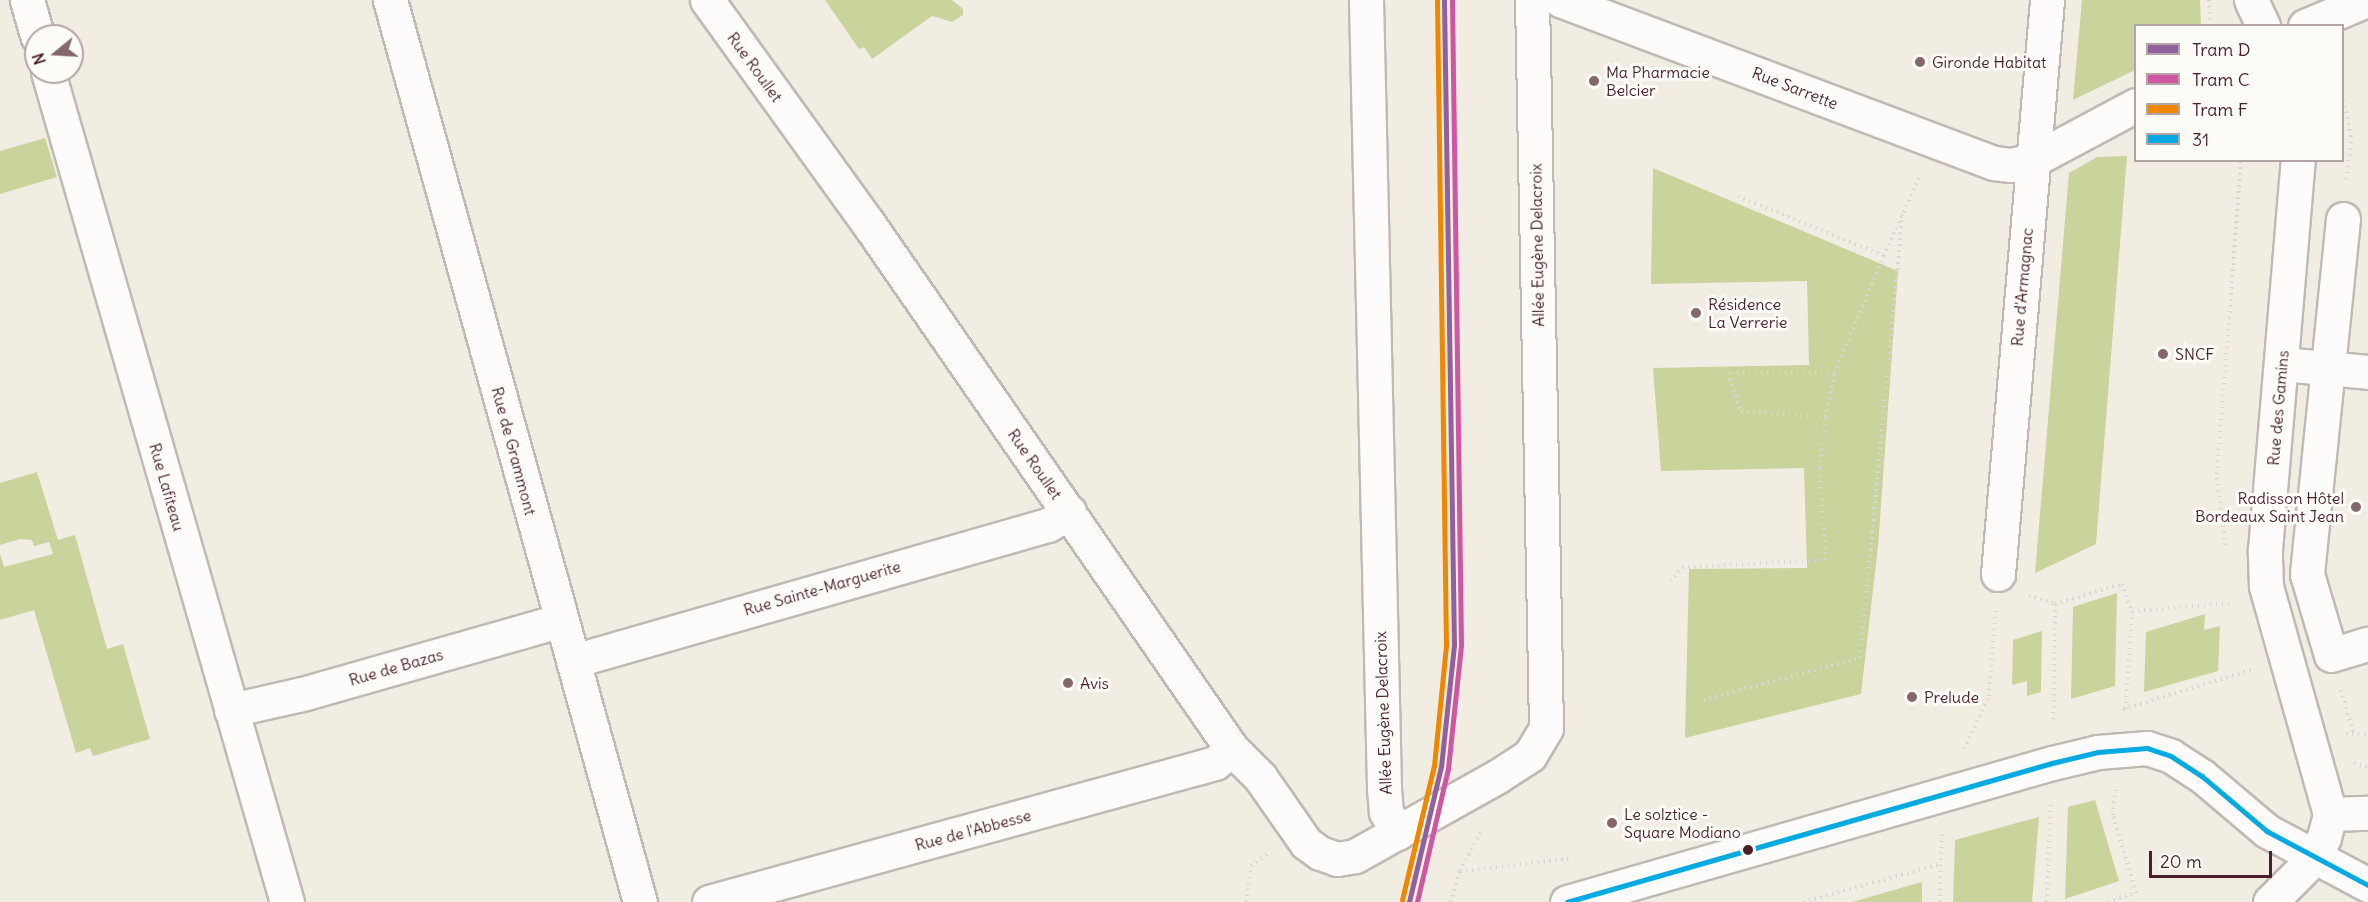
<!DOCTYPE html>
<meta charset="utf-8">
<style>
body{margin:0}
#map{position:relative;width:2368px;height:902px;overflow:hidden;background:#f2ede3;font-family:Delius,sans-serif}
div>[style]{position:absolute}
.green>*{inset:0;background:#c9d39c}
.path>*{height:4px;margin-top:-2px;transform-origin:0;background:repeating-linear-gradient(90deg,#d9d6d5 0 1.5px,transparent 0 6px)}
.roads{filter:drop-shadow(2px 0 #c0b9b4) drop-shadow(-2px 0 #c0b9b4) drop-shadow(0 2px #c0b9b4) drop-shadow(0 -2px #c0b9b4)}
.street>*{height:33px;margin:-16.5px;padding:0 16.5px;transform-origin:16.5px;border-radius:16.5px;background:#fdfcfb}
.secondary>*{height:33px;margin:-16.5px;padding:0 16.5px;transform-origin:16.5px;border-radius:16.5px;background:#fdfcfb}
.bus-1>*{height:4.5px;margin:-2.25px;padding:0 2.25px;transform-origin:2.25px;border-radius:2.25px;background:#04aae1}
.tram-1>*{height:4.5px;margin:-2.25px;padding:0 2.25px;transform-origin:2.25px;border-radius:2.25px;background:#91619d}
.tram-2>*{height:4.5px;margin:-2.25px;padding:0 2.25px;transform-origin:2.25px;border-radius:2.25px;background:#cf56a0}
.tram-3>*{height:4.5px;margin:-2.25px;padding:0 2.25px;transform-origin:2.25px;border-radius:2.25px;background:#f08700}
.dots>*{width:16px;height:16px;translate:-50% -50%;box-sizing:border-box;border:3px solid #fdfcf7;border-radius:50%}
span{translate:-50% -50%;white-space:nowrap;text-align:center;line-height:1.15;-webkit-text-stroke:6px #fdfcf7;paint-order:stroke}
.poi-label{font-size:16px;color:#4a1f2b}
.left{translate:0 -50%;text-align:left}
.right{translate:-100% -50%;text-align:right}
.street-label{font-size:16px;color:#4a1f2b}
.legend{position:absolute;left:2134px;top:24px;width:210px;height:138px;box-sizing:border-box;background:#fdfcf7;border:2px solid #b5a4a5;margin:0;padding:8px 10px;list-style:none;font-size:18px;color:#4a1f2b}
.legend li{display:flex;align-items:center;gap:12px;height:30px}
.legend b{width:30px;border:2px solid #b5a4a5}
.north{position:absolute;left:24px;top:24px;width:60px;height:60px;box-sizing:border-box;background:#fdfcf7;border:2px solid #b5a4a5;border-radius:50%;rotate:252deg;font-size:16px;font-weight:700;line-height:24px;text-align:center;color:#4a1f2b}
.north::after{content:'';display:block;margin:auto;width:21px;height:27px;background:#85676b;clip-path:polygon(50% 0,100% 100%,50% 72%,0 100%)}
.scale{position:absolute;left:2149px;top:851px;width:123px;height:27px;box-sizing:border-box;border:3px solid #4a1f2b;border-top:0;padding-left:8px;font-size:18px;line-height:21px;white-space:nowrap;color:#4a1f2b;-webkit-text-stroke:4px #fdfcf7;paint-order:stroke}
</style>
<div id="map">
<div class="green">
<i style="clip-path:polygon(825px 0,952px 0,963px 9px,963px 15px,952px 22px,932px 16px,872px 59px,864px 47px,859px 49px)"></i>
<i style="clip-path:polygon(2082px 0,2200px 0,2201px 25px,2136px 26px,2135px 70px,2073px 100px)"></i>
<i style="clip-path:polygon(45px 138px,57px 177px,0 194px,0 151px)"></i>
<i style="clip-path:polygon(2127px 156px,2096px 544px,2035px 573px,2069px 173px,2097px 157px)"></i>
<i style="clip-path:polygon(1653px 168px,1898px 271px,1878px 546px,1861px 694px,1685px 738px,1689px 569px,1807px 568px,1804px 468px,1661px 471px,1653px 368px,1809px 365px,1807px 281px,1651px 284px)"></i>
<i style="clip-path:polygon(37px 472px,58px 540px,75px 535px,107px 649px,123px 644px,150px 739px,93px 756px,90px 748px,76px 753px,34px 610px,0 620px,0 554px,4px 567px,53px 554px,49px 542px,34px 546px,32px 540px,20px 539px,0 545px,0 483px)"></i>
<i style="clip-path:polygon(2117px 593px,2115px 686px,2071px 699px,2073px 607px)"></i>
<i style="clip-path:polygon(2205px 614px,2204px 630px,2220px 626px,2218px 671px,2144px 692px,2146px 632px)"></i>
<i style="clip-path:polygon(2042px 631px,2041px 692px,2027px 696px,2027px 681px,2012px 685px,2013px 640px)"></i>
<i style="clip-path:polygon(2095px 800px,2119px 881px,2065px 899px,2068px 807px)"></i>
<i style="clip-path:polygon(2039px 817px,2032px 902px,1953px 902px,1955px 840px)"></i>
<i style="clip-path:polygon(1922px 882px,1922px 902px,1852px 902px)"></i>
</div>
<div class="path">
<i style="left:2209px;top:0;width:26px;rotate:86deg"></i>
<i style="left:2342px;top:94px;width:43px;rotate:77.9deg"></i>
<i style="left:2351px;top:136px;width:46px;rotate:96.2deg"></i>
<i style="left:1738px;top:196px;width:158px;rotate:22.3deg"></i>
<i style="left:1884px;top:256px;width:89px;rotate:-66deg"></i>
<i style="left:1834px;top:373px;width:106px;rotate:180deg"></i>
<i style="left:1728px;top:373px;width:41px;rotate:71.6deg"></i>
<i style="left:1741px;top:412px;width:85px;rotate:3.4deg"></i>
<i style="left:1826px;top:417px;width:45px;rotate:-79.7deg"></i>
<i style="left:1834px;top:373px;width:127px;rotate:-66.9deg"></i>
<i style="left:2225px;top:545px;width:71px;rotate:-96.4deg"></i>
<i style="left:2217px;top:474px;width:315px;rotate:-85.6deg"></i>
<i style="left:1670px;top:581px;width:18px;rotate:-49deg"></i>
<i style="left:1682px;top:567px;width:143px;rotate:-2.8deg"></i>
<i style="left:1825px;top:560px;width:92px;rotate:-93.1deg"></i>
<i style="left:1820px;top:468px;width:51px;rotate:-83.3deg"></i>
<i style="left:2029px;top:595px;width:28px;rotate:19deg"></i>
<i style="left:2055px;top:604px;width:120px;rotate:91deg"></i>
<i style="left:2055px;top:604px;width:70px;rotate:-16.6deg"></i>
<i style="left:2122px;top:584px;width:29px;rotate:70deg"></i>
<i style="left:2132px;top:611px;width:101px;rotate:-4.5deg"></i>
<i style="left:2341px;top:690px;width:44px;rotate:74.1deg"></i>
<i style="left:1704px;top:700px;width:162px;rotate:-15.1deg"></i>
<i style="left:1860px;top:658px;width:448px;rotate:-84.5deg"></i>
<i style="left:2123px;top:709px;width:134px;rotate:-16.9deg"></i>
<i style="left:2126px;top:709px;width:98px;rotate:-86.5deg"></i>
<i style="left:2346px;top:734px;width:22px;rotate:3deg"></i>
<i style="left:1964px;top:749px;width:59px;rotate:-64.7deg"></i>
<i style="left:1989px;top:696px;width:87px;rotate:-85.4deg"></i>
<i style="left:2354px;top:763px;width:15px;rotate:16deg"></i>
<i style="left:1460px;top:871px;width:109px;rotate:-6.3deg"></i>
<i style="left:1246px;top:902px;width:36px;rotate:-82deg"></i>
<i style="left:1251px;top:866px;width:20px;rotate:-37deg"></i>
<i style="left:1451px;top:902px;width:32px;rotate:-74deg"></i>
<i style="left:1460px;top:871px;width:45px;rotate:-62.3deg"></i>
<i style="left:1803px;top:902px;width:143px;rotate:-15.4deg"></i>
<i style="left:1940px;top:902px;width:68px;rotate:-88.3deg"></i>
<i style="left:2047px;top:902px;width:98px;rotate:-87.7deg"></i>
<i style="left:2108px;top:902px;width:29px;rotate:-18deg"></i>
<i style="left:2136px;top:893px;width:81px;rotate:-106.4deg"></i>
<i style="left:2113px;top:815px;width:27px;rotate:-84deg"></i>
</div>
<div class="roads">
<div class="street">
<i style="left:27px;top:0;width:37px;rotate:74deg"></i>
<i style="left:390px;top:0;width:936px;rotate:74.51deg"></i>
<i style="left:707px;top:0;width:275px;rotate:54.2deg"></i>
<i style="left:868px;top:223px;width:640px;rotate:55.32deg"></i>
<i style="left:1232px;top:749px;width:40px;rotate:45deg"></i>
<i style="left:1260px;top:777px;width:80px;rotate:55.1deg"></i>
<i style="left:1306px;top:843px;width:17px;rotate:36deg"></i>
<i style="left:1320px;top:853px;width:18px;rotate:19deg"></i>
<i style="left:1337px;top:859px;width:18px;rotate:-9deg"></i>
<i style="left:1355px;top:856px;width:164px;rotate:-29.2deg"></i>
<i style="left:1498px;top:776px;width:38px;rotate:-33deg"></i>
<i style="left:1530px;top:755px;width:31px;rotate:-59deg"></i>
<i style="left:1546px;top:728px;width:728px;rotate:-91.1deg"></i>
<i style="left:1366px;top:0;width:789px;rotate:88.69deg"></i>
<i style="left:1384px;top:789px;width:23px;rotate:85deg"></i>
<i style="left:1386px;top:812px;width:24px;rotate:60deg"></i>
<i style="left:1560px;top:0;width:464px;rotate:20.6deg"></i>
<i style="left:1994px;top:163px;width:17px;rotate:7deg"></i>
<i style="left:2011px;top:165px;width:23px;rotate:-13deg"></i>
<i style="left:2033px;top:160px;width:117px;rotate:-28.1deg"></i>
<i style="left:2305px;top:26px;width:67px;rotate:-22.8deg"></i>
<i style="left:48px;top:72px;width:864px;rotate:73.94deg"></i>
<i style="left:2343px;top:219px;width:357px;rotate:95.8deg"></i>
<i style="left:2307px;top:574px;width:84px;rotate:73.5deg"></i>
<i style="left:2331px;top:655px;width:39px;rotate:-17deg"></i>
<i style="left:2282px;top:364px;width:86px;rotate:5.3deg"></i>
<i style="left:1998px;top:574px;width:576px;rotate:-85.12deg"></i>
<i style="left:573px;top:661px;width:494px;rotate:-16deg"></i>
<i style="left:1048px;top:525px;width:25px;rotate:-32deg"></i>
<i style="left:231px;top:710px;width:73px;rotate:-12.7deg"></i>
<i style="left:302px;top:694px;width:269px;rotate:-15.9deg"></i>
<i style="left:709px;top:902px;width:525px;rotate:-15.36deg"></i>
<i style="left:1215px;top:763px;width:22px;rotate:-39deg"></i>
<i style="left:1567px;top:902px;width:505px;rotate:-15.99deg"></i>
<i style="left:2052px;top:763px;width:47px;rotate:-13.4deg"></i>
<i style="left:2098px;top:752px;width:49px;rotate:-4.7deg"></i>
<i style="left:2147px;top:748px;width:25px;rotate:18deg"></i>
<i style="left:2171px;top:756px;width:37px;rotate:33deg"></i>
<i style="left:2202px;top:776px;width:85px;rotate:40.2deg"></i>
<i style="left:2267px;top:831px;width:115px;rotate:28.1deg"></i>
</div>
<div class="secondary">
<i style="left:2251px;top:0;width:29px;rotate:65deg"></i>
<i style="left:2330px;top:814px;width:38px;rotate:-2deg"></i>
<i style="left:2270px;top:902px;width:61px;rotate:-45deg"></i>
<i style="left:2313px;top:859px;width:25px;rotate:-63deg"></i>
<i style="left:2324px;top:837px;width:24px;rotate:-75deg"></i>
<i style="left:2330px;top:814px;width:237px;rotate:-105.7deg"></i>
<i style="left:2266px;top:586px;width:36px;rotate:-92deg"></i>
<i style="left:2265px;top:550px;width:391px;rotate:-85.2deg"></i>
</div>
</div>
<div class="bus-1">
<i style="left:1567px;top:902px;width:505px;rotate:-15.99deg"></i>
<i style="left:2052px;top:763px;width:47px;rotate:-13.4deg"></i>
<i style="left:2098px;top:752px;width:49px;rotate:-4.7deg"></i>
<i style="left:2147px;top:748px;width:25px;rotate:18deg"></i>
<i style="left:2171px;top:756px;width:37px;rotate:33deg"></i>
<i style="left:2202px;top:776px;width:85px;rotate:40.2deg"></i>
<i style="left:2267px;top:831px;width:115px;rotate:28.1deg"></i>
</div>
<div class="tram-1">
<i style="left:1409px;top:902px;width:139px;rotate:-76.7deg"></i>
<i style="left:1441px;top:767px;width:122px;rotate:-83.9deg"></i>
<i style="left:1454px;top:646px;width:646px;rotate:-90.89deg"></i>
</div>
<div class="tram-2">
<i style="left:1417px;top:902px;width:137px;rotate:-76.9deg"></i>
<i style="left:1448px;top:769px;width:124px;rotate:-84deg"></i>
<i style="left:1461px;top:646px;width:646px;rotate:-90.8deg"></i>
</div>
<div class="tram-3">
<i style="left:1402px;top:900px;width:138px;rotate:-76.6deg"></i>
<i style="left:1434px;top:766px;width:121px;rotate:-84.3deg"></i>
<i style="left:1446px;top:646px;width:646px;rotate:-90.8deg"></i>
</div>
<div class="dots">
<i style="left:1920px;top:62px;background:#85676b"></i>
<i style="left:1594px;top:81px;background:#85676b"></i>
<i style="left:1696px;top:313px;background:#85676b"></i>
<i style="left:2163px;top:354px;background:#85676b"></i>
<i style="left:2356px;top:507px;background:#85676b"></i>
<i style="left:1068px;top:683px;background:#85676b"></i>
<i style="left:1912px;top:697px;background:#85676b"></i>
<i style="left:1612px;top:823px;background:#85676b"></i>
<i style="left:1748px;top:850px;background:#4a1f2b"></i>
</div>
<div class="poi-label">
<span class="left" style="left:1932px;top:62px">Gironde Habitat</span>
<span class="left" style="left:1606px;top:81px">Ma Pharmacie<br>Belcier</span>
<span class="left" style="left:1708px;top:313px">Résidence<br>La Verrerie</span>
<span class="left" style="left:2175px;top:354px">SNCF</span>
<span class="right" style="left:2344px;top:507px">Radisson Hôtel<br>Bordeaux Saint Jean</span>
<span class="left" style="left:1080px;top:683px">Avis</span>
<span class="left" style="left:1924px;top:697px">Prelude</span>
<span class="left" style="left:1624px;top:823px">Le solztice -<br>Square Modiano</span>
</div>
<div class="street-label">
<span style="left:755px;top:67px;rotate:54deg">Rue Roullet</span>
<span style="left:1795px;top:88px;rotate:21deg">Rue Sarrette</span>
<span style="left:1537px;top:245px;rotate:-91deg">Allée Eugène Delacroix</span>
<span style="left:2022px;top:287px;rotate:-85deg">Rue d'Armagnac</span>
<span style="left:2278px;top:408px;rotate:-85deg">Rue des Gamins</span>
<span style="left:514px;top:451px;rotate:75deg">Rue de Grammont</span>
<span style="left:1035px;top:464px;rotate:55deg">Rue Roullet</span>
<span style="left:167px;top:487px;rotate:74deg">Rue Lafiteau</span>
<span style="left:822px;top:588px;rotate:-16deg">Rue Sainte-Marguerite</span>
<span style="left:396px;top:667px;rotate:-16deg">Rue de Bazas</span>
<span style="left:1383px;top:713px;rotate:-92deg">Allée Eugène Delacroix</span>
<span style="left:973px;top:830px;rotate:-15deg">Rue de l'Abbesse</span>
</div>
<ul class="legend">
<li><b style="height:8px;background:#91619d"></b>Tram D</li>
<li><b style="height:8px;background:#cf56a0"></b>Tram C</li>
<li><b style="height:8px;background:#f08700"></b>Tram F</li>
<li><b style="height:8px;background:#04aae1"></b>31</li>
</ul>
<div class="north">N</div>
<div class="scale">20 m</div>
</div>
